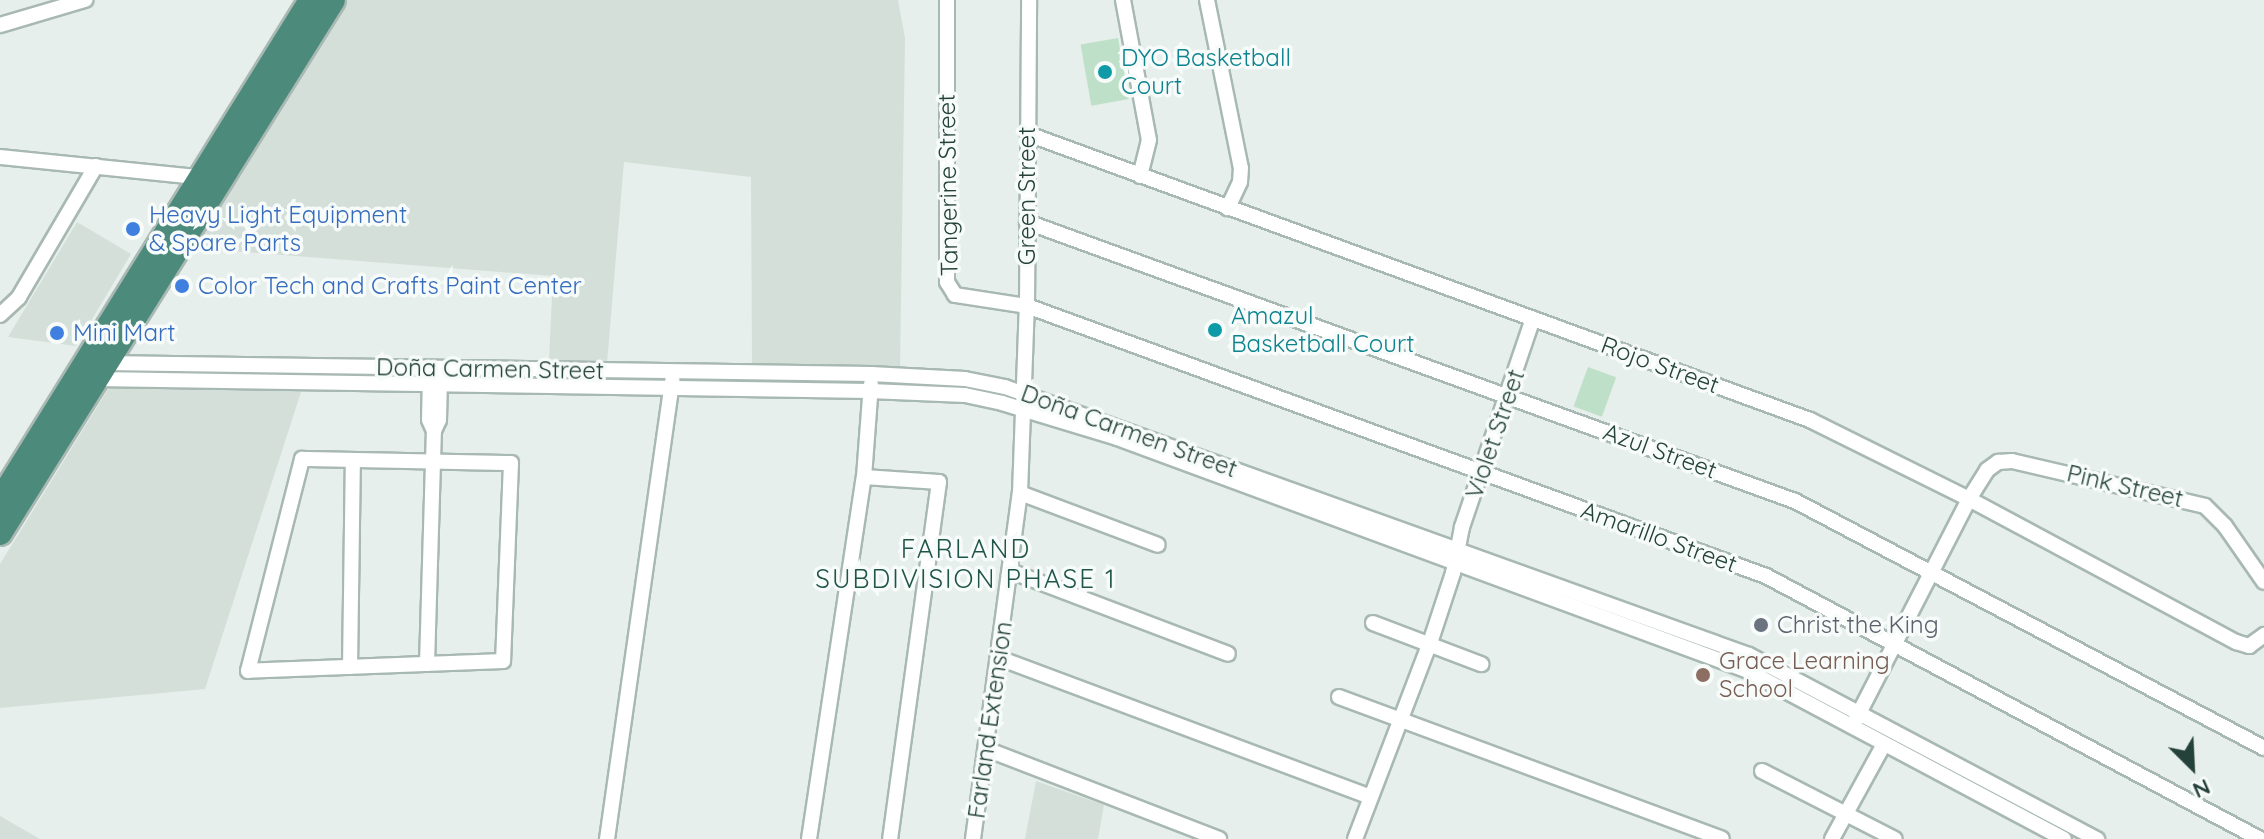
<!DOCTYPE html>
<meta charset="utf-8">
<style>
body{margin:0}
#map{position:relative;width:2264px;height:839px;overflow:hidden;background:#e6efeb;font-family:Quicksand,sans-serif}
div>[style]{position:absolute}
.built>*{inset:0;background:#d4dfda}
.green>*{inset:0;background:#bfe0c8;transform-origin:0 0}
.roads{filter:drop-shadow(2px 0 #a8b8b2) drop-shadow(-2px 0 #a8b8b2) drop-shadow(0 2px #a8b8b2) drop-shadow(0 -2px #a8b8b2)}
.minor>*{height:14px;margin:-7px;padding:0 7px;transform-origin:7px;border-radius:7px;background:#fff}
.trunk>*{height:24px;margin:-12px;padding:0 12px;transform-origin:12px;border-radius:12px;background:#4c8a7c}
.dots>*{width:22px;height:22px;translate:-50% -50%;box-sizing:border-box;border:4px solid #f7fbf9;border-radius:50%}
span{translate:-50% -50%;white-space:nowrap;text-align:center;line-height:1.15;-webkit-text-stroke:7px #f7fbf9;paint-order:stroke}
.culture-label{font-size:24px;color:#0d838f}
.left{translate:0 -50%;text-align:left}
.street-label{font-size:24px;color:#24423a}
.shop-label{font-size:24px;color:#366cbe}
.worship-label{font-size:24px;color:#5b616d}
.education-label{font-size:24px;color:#785e54}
.neighbourhood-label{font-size:26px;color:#1f5548;letter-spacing:2px}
.north{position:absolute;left:2152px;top:727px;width:80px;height:80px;-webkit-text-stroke:6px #f7fbf9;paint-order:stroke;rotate:156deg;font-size:22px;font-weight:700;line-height:32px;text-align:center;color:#24423a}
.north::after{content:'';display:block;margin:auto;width:28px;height:36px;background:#24423a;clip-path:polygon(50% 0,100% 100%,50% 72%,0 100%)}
</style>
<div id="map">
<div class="built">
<i style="clip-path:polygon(340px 0,898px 0,905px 38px,900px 367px,752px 364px,751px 177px,624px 162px,607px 363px,549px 361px,553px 276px,193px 248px)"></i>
<i style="clip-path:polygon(77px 222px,131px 254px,76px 346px,8px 337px)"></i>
<i style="clip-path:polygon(110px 386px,302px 389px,205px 689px,0 708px,0 564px)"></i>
<i style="clip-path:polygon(1036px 781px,1104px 805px,1098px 839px,1025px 839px)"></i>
<i style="clip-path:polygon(0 816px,40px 839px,0 839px)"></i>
</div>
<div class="green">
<i style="left:1118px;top:38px;width:62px;height:38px;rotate:80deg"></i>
<i style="left:1588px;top:367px;width:30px;height:42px;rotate:20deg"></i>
</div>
<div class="roads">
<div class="minor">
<i style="left:947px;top:0;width:282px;rotate:90deg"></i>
<i style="left:947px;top:282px;width:15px;rotate:58deg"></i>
<i style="left:955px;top:295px;width:73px;rotate:8.7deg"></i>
<i style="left:1027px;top:306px;width:787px;rotate:20.07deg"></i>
<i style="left:1766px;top:576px;width:560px;rotate:28.03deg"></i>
<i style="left:1123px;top:0;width:142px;rotate:79.5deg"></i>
<i style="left:1149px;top:140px;width:37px;rotate:104deg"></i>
<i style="left:1207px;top:0;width:171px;rotate:78.6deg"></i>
<i style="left:1241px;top:168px;width:14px;rotate:94deg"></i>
<i style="left:1240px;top:182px;width:29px;rotate:115deg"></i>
<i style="left:0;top:25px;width:89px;rotate:-16.4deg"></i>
<i style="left:1028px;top:134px;width:833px;rotate:20.09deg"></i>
<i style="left:1810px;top:420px;width:178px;rotate:26.4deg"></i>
<i style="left:1969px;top:499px;width:303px;rotate:28.2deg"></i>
<i style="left:2236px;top:642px;width:14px;rotate:17deg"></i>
<i style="left:2249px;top:646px;width:19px;rotate:-36deg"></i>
<i style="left:0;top:157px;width:208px;rotate:5.8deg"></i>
<i style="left:1027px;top:222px;width:817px;rotate:19.97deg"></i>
<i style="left:1795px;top:501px;width:530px;rotate:27.77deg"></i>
<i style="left:0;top:315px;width:26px;rotate:-43deg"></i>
<i style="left:19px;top:297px;width:152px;rotate:-59.6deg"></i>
<i style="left:103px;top:363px;width:768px;rotate:0.82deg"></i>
<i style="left:871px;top:374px;width:94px;rotate:3deg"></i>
<i style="left:965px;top:379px;width:41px;rotate:11.3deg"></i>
<i style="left:1005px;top:387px;width:791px;rotate:19.81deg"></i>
<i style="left:1749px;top:655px;width:394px;rotate:27.9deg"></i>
<i style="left:95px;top:379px;width:775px;rotate:0.89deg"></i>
<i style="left:870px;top:391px;width:95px;rotate:2.4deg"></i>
<i style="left:965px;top:395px;width:38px;rotate:12deg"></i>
<i style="left:1002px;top:403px;width:120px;rotate:16.9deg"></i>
<i style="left:1117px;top:438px;width:670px;rotate:20.25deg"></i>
<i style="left:1746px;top:670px;width:360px;rotate:28deg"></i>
<i style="left:434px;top:431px;width:12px;rotate:-66deg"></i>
<i style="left:439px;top:420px;width:44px;rotate:-88.7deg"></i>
<i style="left:302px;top:459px;width:209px;rotate:1.1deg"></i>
<i style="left:511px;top:463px;width:198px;rotate:92.3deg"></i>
<i style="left:503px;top:661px;width:255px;rotate:177.8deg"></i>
<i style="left:248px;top:671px;width:219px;rotate:-75.7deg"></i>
<i style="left:864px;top:477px;width:75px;rotate:3.8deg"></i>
<i style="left:939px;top:482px;width:360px;rotate:97.8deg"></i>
<i style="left:1020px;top:493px;width:147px;rotate:20.6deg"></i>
<i style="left:1010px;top:571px;width:233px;rotate:20.8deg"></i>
<i style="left:1373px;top:623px;width:116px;rotate:20.8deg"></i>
<i style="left:999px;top:658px;width:395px;rotate:20.5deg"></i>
<i style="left:427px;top:664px;width:233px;rotate:-88.3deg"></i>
<i style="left:434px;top:431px;width:12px;rotate:-114deg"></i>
<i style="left:429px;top:420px;width:43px;rotate:-88.7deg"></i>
<i style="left:350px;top:667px;width:207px;rotate:-89.2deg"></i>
<i style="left:1339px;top:697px;width:408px;rotate:20.3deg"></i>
<i style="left:1855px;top:721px;width:250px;rotate:-62.8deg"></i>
<i style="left:1969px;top:499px;width:34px;rotate:-58deg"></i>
<i style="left:1987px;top:470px;width:14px;rotate:-36deg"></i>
<i style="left:1998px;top:462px;width:14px;rotate:-4deg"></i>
<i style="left:2012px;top:461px;width:198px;rotate:13.1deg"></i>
<i style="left:2205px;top:506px;width:28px;rotate:45deg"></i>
<i style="left:2225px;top:526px;width:68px;rotate:55.1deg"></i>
<i style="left:986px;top:749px;width:250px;rotate:21.1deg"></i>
<i style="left:1762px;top:771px;width:149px;rotate:27.1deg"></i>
<i style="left:607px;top:839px;width:464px;rotate:-81.9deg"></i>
<i style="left:809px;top:839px;width:366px;rotate:-81.4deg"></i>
<i style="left:864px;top:477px;width:93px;rotate:-85.7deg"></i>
<i style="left:973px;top:839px;width:349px;rotate:-82.3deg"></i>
<i style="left:1020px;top:493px;width:187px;rotate:-87.9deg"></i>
<i style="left:1027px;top:306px;width:306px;rotate:-89.6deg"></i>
<i style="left:1355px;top:839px;width:210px;rotate:-69.1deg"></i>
<i style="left:1430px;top:643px;width:74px;rotate:-71.8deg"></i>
<i style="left:1453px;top:573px;width:47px;rotate:-78.9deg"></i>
<i style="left:1462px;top:527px;width:220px;rotate:-71.2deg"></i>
<i style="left:1832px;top:839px;width:108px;rotate:-61.3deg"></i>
</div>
<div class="trunk">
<i style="left:0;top:501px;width:590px;rotate:-58.17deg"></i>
<i style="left:0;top:533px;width:628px;rotate:-58deg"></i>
</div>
</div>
<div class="dots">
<i style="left:1105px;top:72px;background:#0f9aa8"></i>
<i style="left:133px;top:229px;background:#3f7fe0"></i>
<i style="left:182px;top:286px;background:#3f7fe0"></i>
<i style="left:1215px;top:330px;background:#0f9aa8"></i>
<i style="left:57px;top:333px;background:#3f7fe0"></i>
<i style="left:1761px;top:625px;background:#6b7280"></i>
<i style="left:1703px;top:675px;background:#8d6e63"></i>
</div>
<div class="culture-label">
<span class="left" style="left:1121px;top:72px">DYO Basketball<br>Court</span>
<span class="left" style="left:1231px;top:330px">Amazul<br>Basketball Court</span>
</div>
<div class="street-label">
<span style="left:948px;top:185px;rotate:-91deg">Tangerine Street</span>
<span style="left:1027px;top:196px;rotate:-90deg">Green Street</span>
<span style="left:1660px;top:365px;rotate:20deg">Rojo Street</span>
<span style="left:490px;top:369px;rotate:1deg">Doña Carmen Street</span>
<span style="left:1129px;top:431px;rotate:20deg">Doña Carmen Street</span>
<span style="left:1495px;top:434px;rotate:-71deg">Violet Street</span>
<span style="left:1660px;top:451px;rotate:20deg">Azul Street</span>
<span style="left:2125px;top:486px;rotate:13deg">Pink Street</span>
<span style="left:1659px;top:537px;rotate:20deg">Amarillo Street</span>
<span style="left:990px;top:720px;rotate:-82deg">Farland Extension</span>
</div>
<div class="shop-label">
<span class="left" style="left:149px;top:229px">Heavy Light Equipment<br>&amp; Spare Parts</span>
<span class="left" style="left:198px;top:286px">Color Tech and Crafts Paint Center</span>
<span class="left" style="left:73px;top:333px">Mini Mart</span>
</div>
<div class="worship-label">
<span class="left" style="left:1777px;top:625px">Christ the King</span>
</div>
<div class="education-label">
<span class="left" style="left:1719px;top:675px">Grace Learning<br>School</span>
</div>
<div class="neighbourhood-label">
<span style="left:966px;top:564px">FARLAND<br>SUBDIVISION PHASE 1</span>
</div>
<div class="north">N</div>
</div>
